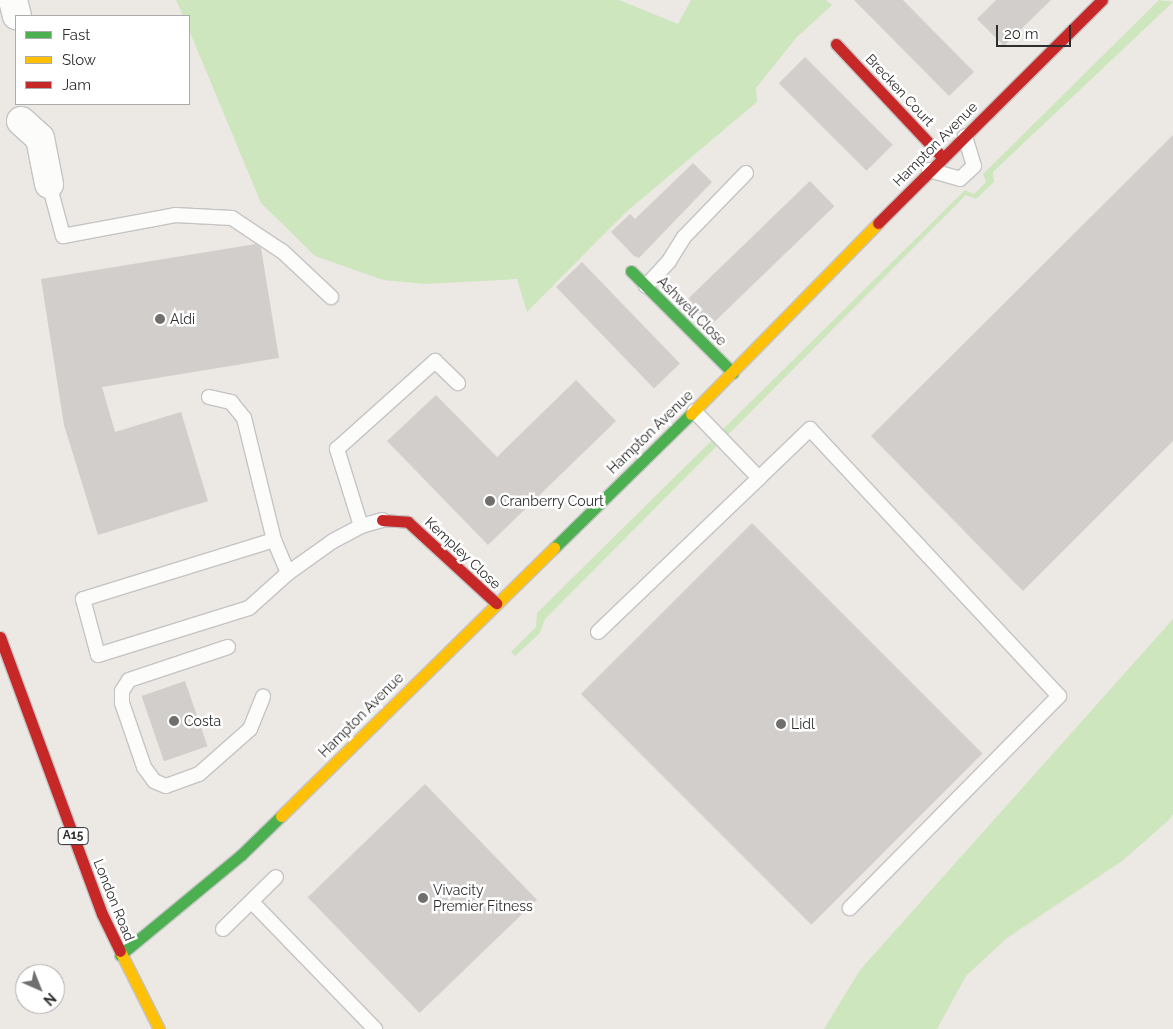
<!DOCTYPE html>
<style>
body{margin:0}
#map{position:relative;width:1173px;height:1029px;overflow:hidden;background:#ece8e4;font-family:Raleway,sans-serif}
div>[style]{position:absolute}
.green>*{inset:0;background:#cee6be}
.building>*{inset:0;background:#d1cecb;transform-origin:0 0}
.roads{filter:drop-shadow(1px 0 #c5c4c5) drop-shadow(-1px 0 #c5c4c5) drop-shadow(0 1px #c5c4c5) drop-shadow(0 -1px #c5c4c5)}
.lane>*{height:14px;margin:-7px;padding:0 7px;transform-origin:7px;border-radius:7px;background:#fcfcfb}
.street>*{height:28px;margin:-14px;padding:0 14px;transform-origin:14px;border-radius:14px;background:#fcfcfb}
.fast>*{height:11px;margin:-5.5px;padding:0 5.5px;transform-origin:5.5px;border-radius:5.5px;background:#4caf50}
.slow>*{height:11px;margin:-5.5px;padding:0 5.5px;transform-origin:5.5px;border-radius:5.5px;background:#ffc107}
.jam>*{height:11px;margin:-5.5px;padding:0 5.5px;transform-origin:5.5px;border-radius:5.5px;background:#c62828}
.dots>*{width:14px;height:14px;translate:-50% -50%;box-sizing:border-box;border:2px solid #fff;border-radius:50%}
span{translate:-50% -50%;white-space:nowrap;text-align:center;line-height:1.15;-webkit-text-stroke:5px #fff;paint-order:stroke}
.shield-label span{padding:1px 4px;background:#fff;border:1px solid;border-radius:4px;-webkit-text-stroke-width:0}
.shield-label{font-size:12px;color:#2e2e2e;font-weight:700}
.street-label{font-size:14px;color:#2e2e2e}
.poi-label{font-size:14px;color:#2e2e2e}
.left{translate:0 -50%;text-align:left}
.legend{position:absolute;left:15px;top:15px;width:175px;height:90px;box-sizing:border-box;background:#fff;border:1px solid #ababab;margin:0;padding:6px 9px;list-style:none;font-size:15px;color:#2e2e2e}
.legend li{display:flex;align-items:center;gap:10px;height:25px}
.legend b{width:25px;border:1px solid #ababab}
.north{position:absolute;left:15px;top:964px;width:50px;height:50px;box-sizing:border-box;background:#fff;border:1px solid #ababab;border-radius:50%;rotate:136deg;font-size:14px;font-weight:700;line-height:20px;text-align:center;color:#2e2e2e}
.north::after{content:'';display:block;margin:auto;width:18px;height:22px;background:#706f6e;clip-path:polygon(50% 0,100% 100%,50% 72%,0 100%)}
.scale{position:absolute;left:996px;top:25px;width:75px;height:22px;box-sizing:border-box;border:2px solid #2e2e2e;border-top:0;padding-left:6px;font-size:15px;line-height:18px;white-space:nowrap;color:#2e2e2e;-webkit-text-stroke:4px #fff;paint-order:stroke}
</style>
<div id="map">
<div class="green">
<i style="clip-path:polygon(176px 0,619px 0,678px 24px,691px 0,826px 0,832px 5px,796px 38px,756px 88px,757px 102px,626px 212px,527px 312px,517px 279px,425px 284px,383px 280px,315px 256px,261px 203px,189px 30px,189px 16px,183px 16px)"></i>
<i style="clip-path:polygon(1159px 0,1173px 2px,993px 172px,994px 182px,976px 199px,966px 195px,545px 619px,540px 633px,515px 656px,511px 652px,536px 627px,537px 613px,965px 190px,974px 194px,986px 182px,983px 174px)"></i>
<i style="clip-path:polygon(1173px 619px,1173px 814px,1169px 820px,1122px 861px,1007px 938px,966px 976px,937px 1029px,824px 1029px,860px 970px)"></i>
</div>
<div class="building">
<i style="clip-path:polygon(854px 0,903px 0,974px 72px,949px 96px)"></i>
<i style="clip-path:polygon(996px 0,1051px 0,1004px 46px,977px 19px)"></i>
<i style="left:805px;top:57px;width:124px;height:37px;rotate:45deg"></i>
<i style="clip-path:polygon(1173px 135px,1173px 441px,1023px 591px,871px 436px)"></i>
<i style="clip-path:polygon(693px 163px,712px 182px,639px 258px,634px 256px,611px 232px,630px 214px,635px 219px)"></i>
<i style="left:810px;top:181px;width:35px;height:173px;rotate:46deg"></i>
<i style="clip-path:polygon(256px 244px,261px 248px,279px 358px,102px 387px,115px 432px,181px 412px,208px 501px,98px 535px,64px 425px,41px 279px)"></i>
<i style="left:582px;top:262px;width:141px;height:36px;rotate:46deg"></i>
<i style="clip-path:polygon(576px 380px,616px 421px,488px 545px,387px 441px,436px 395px,497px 457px)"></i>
<i style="left:752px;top:523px;width:326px;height:242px;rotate:45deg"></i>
<i style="left:185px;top:681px;width:69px;height:46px;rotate:71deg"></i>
<i style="left:425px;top:784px;width:161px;height:163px;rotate:46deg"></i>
</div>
<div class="roads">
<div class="lane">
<i style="left:929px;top:170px;width:32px;rotate:16deg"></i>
<i style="left:960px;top:179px;width:19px;rotate:-43deg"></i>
<i style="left:974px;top:166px;width:31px;rotate:-107deg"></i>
<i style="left:49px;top:184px;width:54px;rotate:74.9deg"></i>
<i style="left:63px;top:236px;width:114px;rotate:-10.6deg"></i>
<i style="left:175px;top:215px;width:57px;rotate:3deg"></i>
<i style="left:232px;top:218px;width:61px;rotate:33.7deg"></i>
<i style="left:283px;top:252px;width:66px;rotate:43.2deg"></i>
<i style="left:646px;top:286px;width:34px;rotate:-47deg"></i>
<i style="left:669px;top:261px;width:28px;rotate:-58deg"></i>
<i style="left:684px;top:237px;width:89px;rotate:-45.9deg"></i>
<i style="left:209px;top:397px;width:23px;rotate:13deg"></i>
<i style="left:231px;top:402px;width:21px;rotate:51deg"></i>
<i style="left:244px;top:418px;width:126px;rotate:76.2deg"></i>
<i style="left:274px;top:540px;width:36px;rotate:67deg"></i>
<i style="left:759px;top:478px;width:71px;rotate:-43.9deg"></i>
<i style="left:810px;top:429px;width:365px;rotate:47deg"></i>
<i style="left:1059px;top:696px;width:298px;rotate:134.6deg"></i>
<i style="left:361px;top:526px;width:81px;rotate:-107.3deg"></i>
<i style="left:337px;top:449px;width:132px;rotate:-41.9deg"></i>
<i style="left:435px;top:361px;width:32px;rotate:44deg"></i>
<i style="left:274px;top:540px;width:200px;rotate:162.8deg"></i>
<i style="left:83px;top:599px;width:58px;rotate:75deg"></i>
<i style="left:98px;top:655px;width:158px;rotate:-17.3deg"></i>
<i style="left:249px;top:608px;width:52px;rotate:-41.9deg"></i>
<i style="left:288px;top:573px;width:55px;rotate:-35.4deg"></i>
<i style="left:333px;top:541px;width:32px;rotate:-28deg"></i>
<i style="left:361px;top:526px;width:22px;rotate:-16deg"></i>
<i style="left:598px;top:632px;width:223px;rotate:-43.7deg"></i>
<i style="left:759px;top:478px;width:93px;rotate:-134.1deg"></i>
<i style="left:228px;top:647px;width:104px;rotate:161.6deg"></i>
<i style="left:129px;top:680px;width:13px;rotate:122deg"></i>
<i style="left:122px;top:691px;width:12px;rotate:90deg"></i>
<i style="left:122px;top:703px;width:68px;rotate:71deg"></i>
<i style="left:144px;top:767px;width:17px;rotate:54deg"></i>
<i style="left:154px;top:781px;width:13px;rotate:23deg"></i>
<i style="left:166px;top:786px;width:35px;rotate:-20deg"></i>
<i style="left:199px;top:774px;width:68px;rotate:-41.4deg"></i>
<i style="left:250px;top:729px;width:35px;rotate:-68deg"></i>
<i style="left:252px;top:902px;width:177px;rotate:45.9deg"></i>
<i style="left:223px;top:929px;width:74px;rotate:-44.5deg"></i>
</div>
<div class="street">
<i style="left:13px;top:0;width:16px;rotate:76deg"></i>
<i style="left:21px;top:121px;width:25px;rotate:42deg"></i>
<i style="left:40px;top:138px;width:47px;rotate:78.9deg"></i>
</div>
<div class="fast">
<i style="left:631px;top:271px;width:144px;rotate:45deg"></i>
<i style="left:554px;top:548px;width:192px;rotate:-44.4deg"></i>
<i style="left:120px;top:955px;width:157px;rotate:-39.6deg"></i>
<i style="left:241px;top:855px;width:56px;rotate:-44.3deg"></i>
</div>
<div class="slow">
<i style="left:691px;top:414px;width:267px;rotate:-45.6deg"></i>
<i style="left:281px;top:816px;width:383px;rotate:-44.5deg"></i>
<i style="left:120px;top:951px;width:87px;rotate:63.4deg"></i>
</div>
<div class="jam">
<i style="left:836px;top:44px;width:155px;rotate:46.8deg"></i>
<i style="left:878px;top:223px;width:316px;rotate:-44.9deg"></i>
<i style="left:382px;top:520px;width:26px;rotate:4deg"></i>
<i style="left:408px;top:522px;width:120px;rotate:42.6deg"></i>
<i style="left:0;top:637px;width:295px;rotate:69.8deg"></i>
<i style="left:102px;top:914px;width:41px;rotate:64.1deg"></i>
</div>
</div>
<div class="dots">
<i style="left:160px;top:319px;background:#706f6e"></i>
<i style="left:490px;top:501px;background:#706f6e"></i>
<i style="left:174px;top:721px;background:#706f6e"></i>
<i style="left:781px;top:724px;background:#706f6e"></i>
<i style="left:423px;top:898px;background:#706f6e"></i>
</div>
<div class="shield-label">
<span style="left:73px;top:836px">A15</span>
</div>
<div class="street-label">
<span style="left:900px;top:90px;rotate:47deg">Brecken Court</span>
<span style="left:935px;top:144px;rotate:-45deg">Hampton Avenue</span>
<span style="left:692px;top:311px;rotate:45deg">Ashwell Close</span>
<span style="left:650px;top:432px;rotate:-44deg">Hampton Avenue</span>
<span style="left:463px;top:553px;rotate:43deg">Kempley Close</span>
<span style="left:361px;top:715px;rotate:-45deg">Hampton Avenue</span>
<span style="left:114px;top:900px;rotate:68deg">London Road</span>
</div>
<div class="poi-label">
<span class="left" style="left:170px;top:319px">Aldi</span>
<span class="left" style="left:500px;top:501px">Cranberry Court</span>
<span class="left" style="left:184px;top:721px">Costa</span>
<span class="left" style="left:791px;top:724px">Lidl</span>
<span class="left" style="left:433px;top:898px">Vivacity<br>Premier Fitness</span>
</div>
<ul class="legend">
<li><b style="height:6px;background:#4caf50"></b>Fast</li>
<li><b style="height:6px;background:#ffc107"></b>Slow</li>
<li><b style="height:6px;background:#c62828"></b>Jam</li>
</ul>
<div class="north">N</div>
<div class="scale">20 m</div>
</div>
